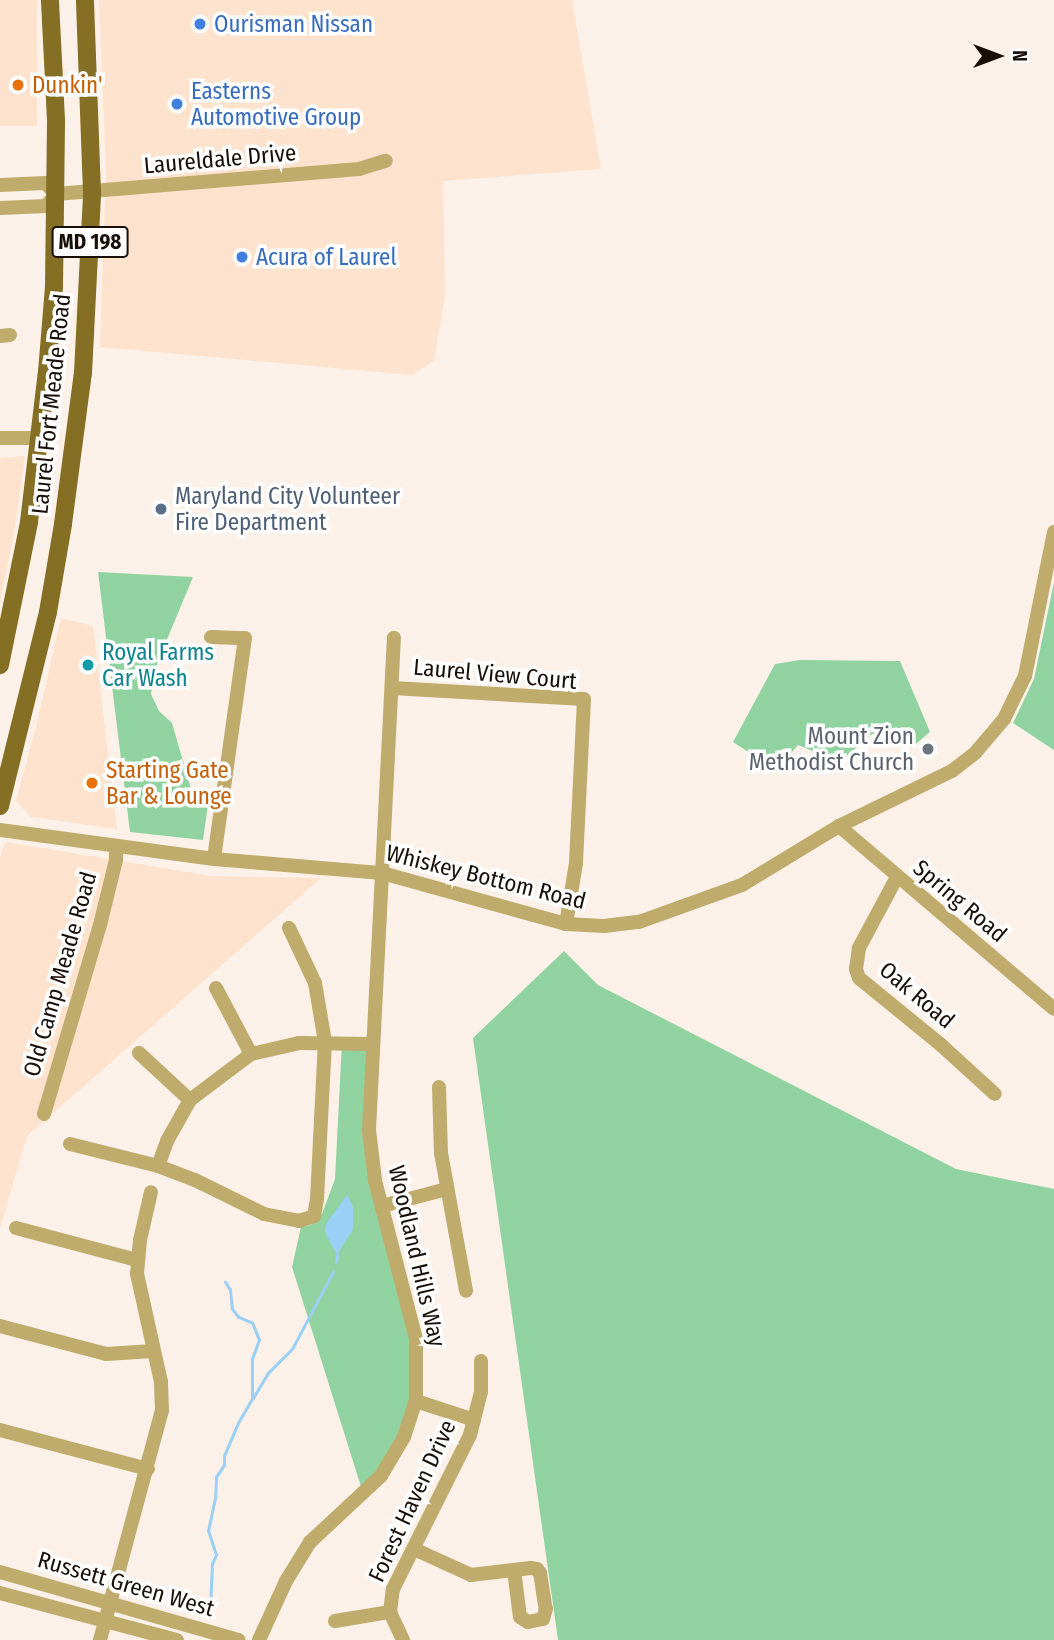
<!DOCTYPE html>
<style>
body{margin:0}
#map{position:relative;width:1054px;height:1640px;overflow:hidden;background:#fcf1e8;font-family:"Fira Sans Condensed",sans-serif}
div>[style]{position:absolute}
.built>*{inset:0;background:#fde3cd;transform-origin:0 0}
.green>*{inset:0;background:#91d3a0}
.water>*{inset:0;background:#9ad0f6}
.stream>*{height:2.5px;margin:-1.25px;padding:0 1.25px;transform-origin:1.25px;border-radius:1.25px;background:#9ad0f6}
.minor>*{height:14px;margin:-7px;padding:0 7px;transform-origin:7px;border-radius:7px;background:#bfab6c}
.major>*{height:18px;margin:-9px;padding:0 9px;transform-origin:9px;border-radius:9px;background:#856f24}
.dots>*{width:19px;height:19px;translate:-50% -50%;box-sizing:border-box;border:4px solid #fff;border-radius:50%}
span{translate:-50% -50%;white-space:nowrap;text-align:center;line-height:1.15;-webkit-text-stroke:7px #fff;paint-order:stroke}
.shield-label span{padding:2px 5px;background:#fff;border:2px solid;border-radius:5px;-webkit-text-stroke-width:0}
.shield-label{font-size:21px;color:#180f08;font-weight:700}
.shop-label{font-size:23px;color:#366cbe}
.left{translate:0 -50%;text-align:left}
.food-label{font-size:23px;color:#c56008}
.street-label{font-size:23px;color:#180f08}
.service-label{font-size:23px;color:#4e5e75}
.culture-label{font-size:23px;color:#0d838f}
.worship-label{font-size:23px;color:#5b616d}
.right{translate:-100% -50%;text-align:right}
.north{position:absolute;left:963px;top:21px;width:70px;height:70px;-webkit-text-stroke:5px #fff;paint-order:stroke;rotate:90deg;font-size:19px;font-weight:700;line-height:28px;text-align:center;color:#180f08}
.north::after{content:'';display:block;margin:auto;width:24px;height:32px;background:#180f08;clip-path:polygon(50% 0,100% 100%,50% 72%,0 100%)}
</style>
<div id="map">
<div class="built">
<i style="left:0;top:0;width:37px;height:126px"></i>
<i style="clip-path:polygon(99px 0,572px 0,601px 169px,443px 181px,445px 296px,434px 361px,412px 375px,100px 347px,106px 170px)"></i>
<i style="clip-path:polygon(25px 456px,14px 533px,0 603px,0 458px)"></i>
<i style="clip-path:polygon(61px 618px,93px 626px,117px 829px,31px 817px,16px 801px,37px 723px)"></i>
<i style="clip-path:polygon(5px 842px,211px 876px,321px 878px,27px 1136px,0 1228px,0 858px)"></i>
</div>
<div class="green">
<i style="clip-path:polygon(98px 572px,193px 577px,158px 661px,151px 694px,159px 711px,172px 723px,192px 792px,208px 805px,203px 840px,130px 832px)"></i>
<i style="clip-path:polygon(1054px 582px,1054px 750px,1013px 723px,1034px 679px)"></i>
<i style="clip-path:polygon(800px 660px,900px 661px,930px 732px,911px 748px,899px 733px,872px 734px,840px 762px,798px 745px,787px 758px,768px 765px,733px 742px,775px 664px)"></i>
<i style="clip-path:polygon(564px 951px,598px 985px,956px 1169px,1054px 1189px,1054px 1640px,558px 1640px,473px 1038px)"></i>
<i style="clip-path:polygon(342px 1042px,372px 1044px,369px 1130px,412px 1319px,412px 1417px,363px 1493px,292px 1267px,301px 1227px,311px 1225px,322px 1214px,335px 1179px)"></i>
</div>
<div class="water">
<i style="clip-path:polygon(347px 1195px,353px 1207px,353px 1229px,337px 1255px,325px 1232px,326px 1224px)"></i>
</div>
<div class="stream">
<i style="left:336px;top:1262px;width:7px;rotate:-82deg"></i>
<i style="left:253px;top:1398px;width:29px;rotate:-59deg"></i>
<i style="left:268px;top:1373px;width:34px;rotate:-45deg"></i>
<i style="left:292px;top:1349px;width:87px;rotate:-62deg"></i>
<i style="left:210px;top:1609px;width:45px;rotate:-87.5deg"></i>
<i style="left:212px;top:1564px;width:10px;rotate:-66deg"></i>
<i style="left:216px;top:1555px;width:25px;rotate:-108deg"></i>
<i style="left:208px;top:1531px;width:33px;rotate:-78deg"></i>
<i style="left:215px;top:1499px;width:22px;rotate:-87deg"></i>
<i style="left:216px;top:1477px;width:14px;rotate:-56deg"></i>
<i style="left:224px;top:1465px;width:9px;rotate:-90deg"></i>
<i style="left:224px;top:1456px;width:36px;rotate:-67deg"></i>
<i style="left:238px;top:1423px;width:28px;rotate:-60deg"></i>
<i style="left:252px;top:1399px;width:40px;rotate:-90deg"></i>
<i style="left:252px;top:1359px;width:20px;rotate:-70deg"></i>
<i style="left:259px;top:1340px;width:18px;rotate:-112deg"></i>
<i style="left:252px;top:1323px;width:15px;rotate:-157deg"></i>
<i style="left:238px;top:1317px;width:10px;rotate:-127deg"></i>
<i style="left:232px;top:1309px;width:19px;rotate:-96deg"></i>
<i style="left:230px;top:1290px;width:9px;rotate:-122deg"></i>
</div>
<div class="minor">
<i style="left:0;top:185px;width:45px;rotate:-2.5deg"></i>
<i style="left:45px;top:183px;width:16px;rotate:45deg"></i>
<i style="left:56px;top:194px;width:304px;rotate:-4.7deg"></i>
<i style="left:359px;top:169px;width:28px;rotate:-17deg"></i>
<i style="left:0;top:208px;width:46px;rotate:-2.5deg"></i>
<i style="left:46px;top:206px;width:16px;rotate:-50deg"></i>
<i style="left:0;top:336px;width:10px;rotate:-6deg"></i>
<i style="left:0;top:438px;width:40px"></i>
<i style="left:211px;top:637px;width:34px;rotate:2deg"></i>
<i style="left:245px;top:638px;width:223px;rotate:98deg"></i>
<i style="left:392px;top:688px;width:192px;rotate:3.3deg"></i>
<i style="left:584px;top:699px;width:164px;rotate:92.8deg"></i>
<i style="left:576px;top:863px;width:62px;rotate:99.3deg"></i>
<i style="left:839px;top:826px;width:282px;rotate:40.4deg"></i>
<i style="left:0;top:830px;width:216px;rotate:7.7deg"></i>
<i style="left:214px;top:859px;width:169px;rotate:4.8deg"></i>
<i style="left:382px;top:873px;width:191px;rotate:15.5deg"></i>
<i style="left:566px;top:924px;width:38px;rotate:3deg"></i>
<i style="left:604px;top:926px;width:35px;rotate:-7deg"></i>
<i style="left:639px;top:922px;width:109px;rotate:-19.8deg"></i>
<i style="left:742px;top:885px;width:114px;rotate:-31.3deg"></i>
<i style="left:839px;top:826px;width:126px;rotate:-26deg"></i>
<i style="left:952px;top:771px;width:29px;rotate:-38deg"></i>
<i style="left:975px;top:753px;width:45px;rotate:-49.5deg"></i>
<i style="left:1004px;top:719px;width:48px;rotate:-64deg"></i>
<i style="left:1025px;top:676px;width:147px;rotate:-78.6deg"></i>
<i style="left:897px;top:877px;width:81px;rotate:118.2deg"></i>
<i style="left:859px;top:948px;width:21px;rotate:98deg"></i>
<i style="left:856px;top:969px;width:9px;rotate:72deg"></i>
<i style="left:859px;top:978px;width:104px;rotate:39.2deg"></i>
<i style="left:940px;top:1044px;width:74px;rotate:42.3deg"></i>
<i style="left:216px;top:988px;width:75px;rotate:62.1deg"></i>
<i style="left:139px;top:1053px;width:69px;rotate:42.7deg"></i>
<i style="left:439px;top:1087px;width:66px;rotate:88.3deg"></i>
<i style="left:441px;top:1153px;width:140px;rotate:79.7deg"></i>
<i style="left:44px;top:1114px;width:197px;rotate:-73.5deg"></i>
<i style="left:100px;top:925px;width:67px;rotate:-76.2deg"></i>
<i style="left:116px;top:860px;width:13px;rotate:-90deg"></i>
<i style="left:70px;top:1144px;width:91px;rotate:14deg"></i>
<i style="left:158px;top:1166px;width:40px;rotate:21deg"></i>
<i style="left:195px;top:1180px;width:77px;rotate:26.2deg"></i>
<i style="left:264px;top:1214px;width:36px;rotate:11deg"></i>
<i style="left:299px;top:1221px;width:16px;rotate:-18deg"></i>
<i style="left:314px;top:1216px;width:17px;rotate:-80deg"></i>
<i style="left:317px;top:1199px;width:157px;rotate:-87.1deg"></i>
<i style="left:325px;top:1042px;width:60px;rotate:-99.6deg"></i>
<i style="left:315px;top:983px;width:61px;rotate:-115.3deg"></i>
<i style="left:158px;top:1166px;width:27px;rotate:-70deg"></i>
<i style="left:167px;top:1141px;width:47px;rotate:-60.7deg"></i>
<i style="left:190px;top:1100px;width:76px;rotate:-37deg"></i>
<i style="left:251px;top:1054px;width:49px;rotate:-12.9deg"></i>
<i style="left:299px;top:1043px;width:73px;rotate:0.8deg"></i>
<i style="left:382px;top:1206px;width:67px;rotate:-14.7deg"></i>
<i style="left:16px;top:1228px;width:125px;rotate:14.8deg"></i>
<i style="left:0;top:1326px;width:110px;rotate:14.8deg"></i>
<i style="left:106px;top:1354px;width:47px;rotate:-3.7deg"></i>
<i style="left:416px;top:1401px;width:61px;rotate:18.1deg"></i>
<i style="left:0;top:1430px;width:153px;rotate:14.8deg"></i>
<i style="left:414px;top:1549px;width:63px;rotate:24.5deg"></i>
<i style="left:471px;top:1575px;width:60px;rotate:-6.7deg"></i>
<i style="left:531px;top:1568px;width:6px;rotate:9deg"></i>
<i style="left:537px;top:1569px;width:5px;rotate:53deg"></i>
<i style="left:540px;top:1573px;width:36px;rotate:81deg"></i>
<i style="left:546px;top:1609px;width:10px;rotate:107deg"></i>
<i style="left:543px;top:1619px;width:15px;rotate:169deg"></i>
<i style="left:528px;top:1622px;width:9px;rotate:-148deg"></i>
<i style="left:520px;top:1617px;width:47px;rotate:-97.3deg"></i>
<i style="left:0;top:1572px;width:248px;rotate:15.9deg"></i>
<i style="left:0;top:1593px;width:183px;rotate:14.9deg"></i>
<i style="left:335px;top:1621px;width:56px;rotate:-9.3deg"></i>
<i style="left:100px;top:1640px;width:237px;rotate:-74.9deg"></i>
<i style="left:162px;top:1411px;width:29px;rotate:-92deg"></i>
<i style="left:161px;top:1382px;width:111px;rotate:-102.5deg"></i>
<i style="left:137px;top:1274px;width:34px;rotate:-85deg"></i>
<i style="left:140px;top:1240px;width:49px;rotate:-77.1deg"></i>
<i style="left:259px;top:1640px;width:65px;rotate:-65.4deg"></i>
<i style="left:286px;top:1581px;width:46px;rotate:-58.4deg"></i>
<i style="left:310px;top:1542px;width:97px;rotate:-42.9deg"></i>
<i style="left:381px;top:1476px;width:45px;rotate:-59.5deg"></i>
<i style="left:404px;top:1437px;width:38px;rotate:-72deg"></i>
<i style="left:416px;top:1401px;width:62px;rotate:-90deg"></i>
<i style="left:416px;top:1339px;width:164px;rotate:-104.5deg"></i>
<i style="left:375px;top:1180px;width:50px;rotate:-96.8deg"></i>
<i style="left:369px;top:1130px;width:493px;rotate:-87.1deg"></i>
<i style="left:403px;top:1640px;width:31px;rotate:-115deg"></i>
<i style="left:390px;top:1612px;width:23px;rotate:-83deg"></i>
<i style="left:393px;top:1589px;width:172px;rotate:-63.4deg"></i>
<i style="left:470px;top:1435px;width:44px;rotate:-75.7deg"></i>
<i style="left:481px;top:1392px;width:31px;rotate:-90deg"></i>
</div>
<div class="major">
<i style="left:0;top:665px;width:146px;rotate:-78.5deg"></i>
<i style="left:29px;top:522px;width:151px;rotate:-83.2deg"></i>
<i style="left:47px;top:372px;width:85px;rotate:-85.3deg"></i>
<i style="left:54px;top:287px;width:167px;rotate:-89.3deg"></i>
<i style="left:56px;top:120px;width:120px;rotate:-92.9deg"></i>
<i style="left:0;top:806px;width:200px;rotate:-76.1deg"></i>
<i style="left:48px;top:612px;width:89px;rotate:-80.3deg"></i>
<i style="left:63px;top:524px;width:152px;rotate:-82.5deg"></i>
<i style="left:83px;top:373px;width:180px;rotate:-87.1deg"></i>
<i style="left:92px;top:193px;width:193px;rotate:-92.1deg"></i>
</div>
<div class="dots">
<i style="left:200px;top:24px;background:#3f7fe0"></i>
<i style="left:18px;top:85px;background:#e8710a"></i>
<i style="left:177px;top:104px;background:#3f7fe0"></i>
<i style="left:242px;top:257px;background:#3f7fe0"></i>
<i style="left:161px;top:509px;background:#5c6f8a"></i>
<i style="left:88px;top:665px;background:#0f9aa8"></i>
<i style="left:928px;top:749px;background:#6b7280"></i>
<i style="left:92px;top:783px;background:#e8710a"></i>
</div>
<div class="shield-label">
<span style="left:90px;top:242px">MD 198</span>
</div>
<div class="shop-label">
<span class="left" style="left:214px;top:24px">Ourisman Nissan</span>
<span class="left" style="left:191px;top:104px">Easterns<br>Automotive Group</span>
<span class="left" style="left:256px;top:257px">Acura of Laurel</span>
</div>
<div class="food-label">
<span class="left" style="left:32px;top:85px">Dunkin'</span>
<span class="left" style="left:106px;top:783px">Starting Gate<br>Bar &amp; Lounge</span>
</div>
<div class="street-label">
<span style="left:220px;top:159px;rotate:-5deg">Laureldale Drive</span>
<span style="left:51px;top:404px;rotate:-84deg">Laurel Fort Meade Road</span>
<span style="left:495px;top:674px;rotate:5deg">Laurel View Court</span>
<span style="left:486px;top:877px;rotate:14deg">Whiskey Bottom Road</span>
<span style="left:960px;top:901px;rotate:40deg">Spring Road</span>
<span style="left:60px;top:974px;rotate:-74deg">Old Camp Meade Road</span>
<span style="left:917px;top:995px;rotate:40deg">Oak Road</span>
<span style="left:417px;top:1256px;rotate:77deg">Woodland Hills Way</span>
<span style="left:412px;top:1501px;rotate:-65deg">Forest Haven Drive</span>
<span style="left:126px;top:1584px;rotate:16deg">Russett Green West</span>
</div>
<div class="service-label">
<span class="left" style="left:175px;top:509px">Maryland City Volunteer<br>Fire Department</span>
</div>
<div class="culture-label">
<span class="left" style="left:102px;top:665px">Royal Farms<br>Car Wash</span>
</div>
<div class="worship-label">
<span class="right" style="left:914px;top:749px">Mount Zion<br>Methodist Church</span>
</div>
<div class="north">N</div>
</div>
